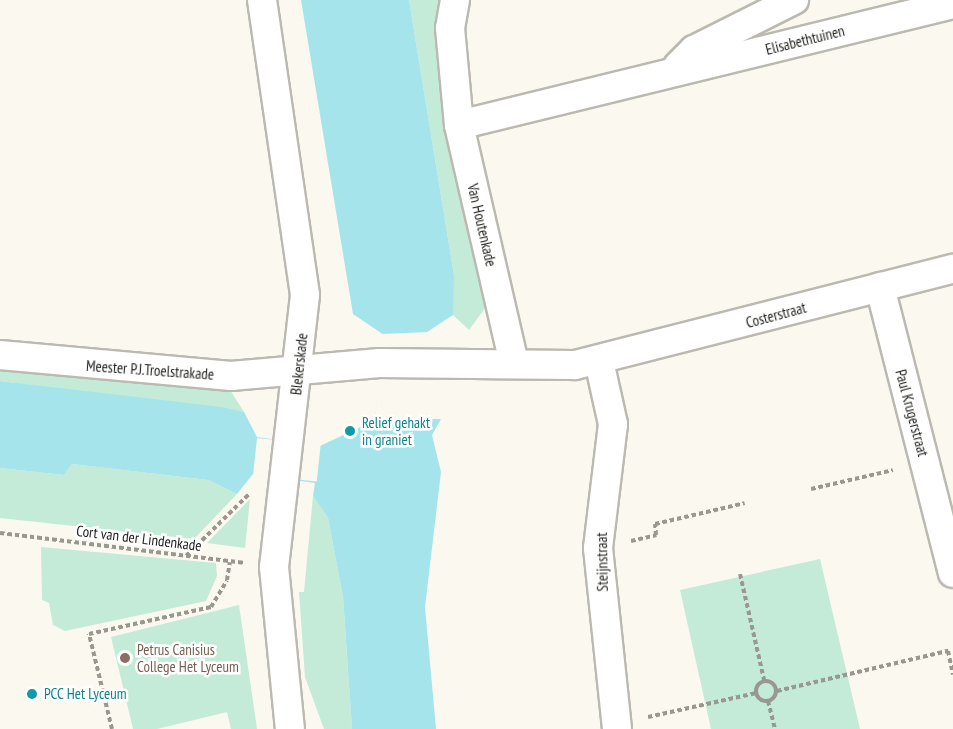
<!DOCTYPE html>
<style>
body{margin:0}
#map{position:relative;width:953px;height:729px;overflow:hidden;background:#faf8ef;font-family:"PT Sans Narrow",sans-serif}
div>[style]{position:absolute}
.green>*{inset:0;background:#c3ebd8}
.water>*{inset:0;background:#a6e4ec}
.pier>*{inset:0;background:#faf8ef;transform-origin:0 0}
.path>*{height:4px;margin-top:-2px;transform-origin:0;background:repeating-linear-gradient(90deg,#989790 0 4.5px,transparent 0 7.5px)}
.path>.ring{margin:-2px;padding:0;box-sizing:content-box;background:none;border:4px solid #989790;border-radius:50%}
.roads{filter:drop-shadow(2px 0 #bbb9b0) drop-shadow(-2px 0 #bbb9b0) drop-shadow(0 2px #bbb9b0) drop-shadow(0 -2px #bbb9b0)}
.minor>*{height:28px;margin:-14px;padding:0 14px;transform-origin:14px;border-radius:14px;background:#fff}
.dots>*{width:16px;height:16px;translate:-50% -50%;box-sizing:border-box;border:3px solid #fff;border-radius:50%}
span{translate:-50% -50%;white-space:nowrap;text-align:center;line-height:1.15;-webkit-text-stroke:5px #fff;paint-order:stroke}
.street-label{font-size:15px;color:#23221f}
.culture-label{font-size:15px;color:#0d838f}
.left{translate:0 -50%;text-align:left}
.education-label{font-size:15px;color:#785e54}
</style>
<div id="map">
<div class="green">
<i style="clip-path:polygon(409px 0,443px 0,438px 64px,488px 304px,469px 330px,453px 315px,449px 302px,454px 275px)"></i>
<i style="clip-path:polygon(0 364px,230px 390px,244px 412px,0 381px)"></i>
<i style="clip-path:polygon(72px 464px,208px 480px,237px 494px,194px 539px,0 518px,0 468px,64px 475px)"></i>
<i style="clip-path:polygon(313px 496px,328px 518px,343px 597px,352px 729px,324px 729px,305px 677px,299px 592px,304px 592px)"></i>
<i style="clip-path:polygon(250px 499px,245px 548px,207px 543px)"></i>
<i style="clip-path:polygon(41px 547px,216px 563px,217px 576px,206px 601px,65px 631px,53px 625px,49px 603px,42px 600px)"></i>
<i style="clip-path:polygon(820px 559px,860px 729px,711px 729px,680px 590px)"></i>
<i style="clip-path:polygon(239px 605px,257px 729px,231px 729px,227px 712px,157px 729px,133px 729px,111px 637px)"></i>
</div>
<div class="water">
<i style="clip-path:polygon(301px 0,409px 0,454px 275px,453px 315px,427px 332px,416px 419px,441px 419px,432px 435px,441px 472px,425px 607px,436px 729px,352px 729px,343px 597px,328px 518px,313px 496px,315px 483px,253px 474px,237px 494px,208px 480px,72px 464px,64px 475px,0 468px,0 381px,222px 407px,244px 412px,257px 437px,320px 446px,375px 420px,384px 335px,353px 314px)"></i>
</div>
<div class="pier">
<i style="clip-path:polygon(429px 332px,417px 420px,375px 421px,382px 334px)"></i>
<i style="left:257px;top:438px;width:64px;height:37px;rotate:6deg"></i>
</div>
<div class="path">
<i style="left:811px;top:489px;width:84px;rotate:-13deg"></i>
<i style="left:0;top:533px;width:245px;rotate:7deg"></i>
<i style="left:631px;top:541px;width:26px;rotate:-13deg"></i>
<i style="left:656px;top:535px;width:11px;rotate:-95deg"></i>
<i style="left:655px;top:524px;width:92px;rotate:-13.1deg"></i>
<i style="left:186px;top:556px;width:88px;rotate:-44.5deg"></i>
<i style="left:740px;top:574px;width:109px;rotate:77.2deg"></i>
<i class="ring" style="left:756px;top:681px;width:16px;height:16px"></i>
<i style="left:777px;top:691px;width:176px;rotate:-13.2deg"></i>
<i style="left:948px;top:651px;width:24px;rotate:78deg"></i>
<i style="left:768px;top:701px;width:29px;rotate:76deg"></i>
<i style="left:648px;top:717px;width:111px;rotate:-12.5deg"></i>
<i style="left:112px;top:729px;width:98px;rotate:-103.6deg"></i>
<i style="left:89px;top:634px;width:125px;rotate:-12.5deg"></i>
<i style="left:211px;top:607px;width:31px;rotate:-59deg"></i>
<i style="left:227px;top:580px;width:18px;rotate:-81deg"></i>
</div>
<div class="roads">
<div class="minor">
<i style="left:262px;top:0;width:298px;rotate:81.7deg"></i>
<i style="left:305px;top:295px;width:274px;rotate:96.5deg"></i>
<i style="left:274px;top:567px;width:163px;rotate:84.4deg"></i>
<i style="left:455px;top:0;width:28px;rotate:100deg"></i>
<i style="left:450px;top:28px;width:97px;rotate:84.7deg"></i>
<i style="left:459px;top:125px;width:244px;rotate:77deg"></i>
<i style="left:678px;top:66px;width:23px;rotate:-45deg"></i>
<i style="left:694px;top:50px;width:112px;rotate:-26.6deg"></i>
<i style="left:459px;top:125px;width:509px;rotate:-13.76deg"></i>
<i style="left:880px;top:287px;width:295px;rotate:75.7deg"></i>
<i style="left:0;top:355px;width:232px;rotate:5.2deg"></i>
<i style="left:231px;top:376px;width:149px;rotate:-5deg"></i>
<i style="left:379px;top:363px;width:196px;rotate:0.6deg"></i>
<i style="left:575px;top:365px;width:390px;rotate:-14.3deg"></i>
<i style="left:599px;top:361px;width:65px;rotate:77.5deg"></i>
<i style="left:613px;top:424px;width:125px;rotate:96.9deg"></i>
<i style="left:598px;top:548px;width:182px;rotate:84deg"></i>
</div>
</div>
<div class="dots">
<i style="left:350px;top:431px;background:#0f9aa8"></i>
<i style="left:125px;top:658px;background:#8d6e63"></i>
<i style="left:32px;top:694px;background:#0f9aa8"></i>
</div>
<div class="street-label">
<span style="left:805px;top:40px;rotate:-14deg">Elisabethtuinen</span>
<span style="left:482px;top:225px;rotate:77deg">Van Houtenkade</span>
<span style="left:776px;top:315px;rotate:-15deg">Costerstraat</span>
<span style="left:299px;top:364px;rotate:-84deg">Blekerskade</span>
<span style="left:150px;top:370px;rotate:4deg">Meester P.J.Troelstrakade</span>
<span style="left:912px;top:413px;rotate:75deg">Paul Krugerstraat</span>
<span style="left:139px;top:538px;rotate:7deg">Cort van der Lindenkade</span>
<span style="left:602px;top:562px;rotate:-91deg">Steijnstraat</span>
</div>
<div class="culture-label">
<span class="left" style="left:362px;top:431px">Relief gehakt<br>in graniet</span>
<span class="left" style="left:44px;top:694px">PCC Het Lyceum</span>
</div>
<div class="education-label">
<span class="left" style="left:137px;top:658px">Petrus Canisius<br>College Het Lyceum</span>
</div>
</div>
